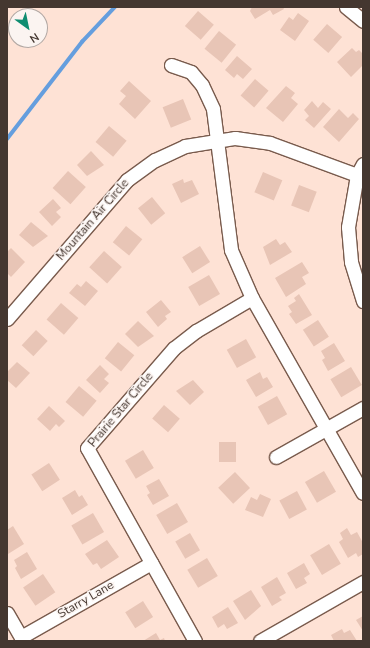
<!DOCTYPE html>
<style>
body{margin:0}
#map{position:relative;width:370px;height:648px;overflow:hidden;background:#fee2d5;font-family:"Nunito Sans",sans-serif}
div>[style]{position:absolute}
.stream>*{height:3.5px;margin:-1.75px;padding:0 1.75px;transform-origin:1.75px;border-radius:1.75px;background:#659ede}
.building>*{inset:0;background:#e8c5b6;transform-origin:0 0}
.roads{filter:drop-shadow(1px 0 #795b4d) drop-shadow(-1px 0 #795b4d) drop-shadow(0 1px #795b4d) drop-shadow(0 -1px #795b4d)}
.minor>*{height:13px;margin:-6.5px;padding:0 6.5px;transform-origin:6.5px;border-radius:6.5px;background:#fff}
span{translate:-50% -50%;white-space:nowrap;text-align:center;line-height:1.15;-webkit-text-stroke:3px #fbf4f1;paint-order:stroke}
.street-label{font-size:12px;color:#443730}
.frame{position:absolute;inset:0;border:8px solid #443730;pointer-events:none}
.north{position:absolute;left:8px;top:8px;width:40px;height:40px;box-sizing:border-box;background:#fbf4f1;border:1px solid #b2a8a4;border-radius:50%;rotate:147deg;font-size:11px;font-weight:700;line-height:16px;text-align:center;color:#443730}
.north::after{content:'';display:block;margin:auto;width:14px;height:18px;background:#0f8d71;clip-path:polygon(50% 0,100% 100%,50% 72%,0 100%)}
</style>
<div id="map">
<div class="stream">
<i style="left:7px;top:139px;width:123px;rotate:-52.3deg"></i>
<i style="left:82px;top:42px;width:48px;rotate:-46.7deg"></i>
</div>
<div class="building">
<i style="clip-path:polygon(252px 7px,283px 7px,284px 9px,273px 15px,270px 10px,255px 19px,250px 11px)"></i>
<i style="left:198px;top:11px;width:21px;height:20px;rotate:41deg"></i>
<i style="clip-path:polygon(298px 13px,309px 21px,295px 41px,280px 30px,289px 17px,293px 20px)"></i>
<i style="left:327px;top:24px;width:20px;height:21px;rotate:41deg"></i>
<i style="left:219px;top:31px;width:22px;height:23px;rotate:39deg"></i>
<i style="clip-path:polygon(352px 48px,356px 52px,359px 50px,363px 54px,363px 65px,351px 77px,337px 62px)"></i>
<i style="clip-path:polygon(237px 56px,252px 69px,243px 79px,237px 74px,234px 78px,225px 70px)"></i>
<i style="left:255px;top:79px;width:18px;height:22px;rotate:41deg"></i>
<i style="clip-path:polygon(129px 81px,151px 101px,135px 119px,119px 104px,126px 96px,120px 91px)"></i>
<i style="clip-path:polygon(286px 86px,295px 93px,291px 98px,298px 104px,283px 122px,266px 108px)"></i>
<i style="left:183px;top:99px;width:22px;height:22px;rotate:68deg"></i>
<i style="clip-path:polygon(312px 101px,318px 108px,323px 102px,331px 109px,314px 128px,305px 120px,309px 116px,304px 110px)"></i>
<i style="clip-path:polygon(339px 109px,348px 118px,353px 113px,359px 119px,339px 142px,323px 127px)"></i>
<i style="left:109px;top:126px;width:23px;height:21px;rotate:40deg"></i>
<i style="clip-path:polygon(91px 151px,104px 165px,87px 176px,77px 165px)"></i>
<i style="left:68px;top:171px;width:24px;height:23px;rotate:42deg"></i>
<i style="left:263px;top:172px;width:21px;height:22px;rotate:23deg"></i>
<i style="clip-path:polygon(183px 179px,184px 183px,192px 180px,199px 194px,181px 203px,172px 184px)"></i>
<i style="left:299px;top:185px;width:19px;height:22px;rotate:21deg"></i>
<i style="left:152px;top:197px;width:21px;height:18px;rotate:51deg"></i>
<i style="clip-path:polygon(53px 199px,61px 208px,56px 212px,61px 217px,52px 226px,39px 212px)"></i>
<i style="clip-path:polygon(31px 222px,48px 236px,33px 247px,19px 235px)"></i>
<i style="left:126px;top:226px;width:21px;height:21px;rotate:39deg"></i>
<i style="clip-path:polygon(276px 239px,280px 245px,285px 242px,292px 252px,270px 265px,263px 247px)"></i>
<i style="left:200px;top:246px;width:19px;height:21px;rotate:58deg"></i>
<i style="clip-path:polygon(11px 248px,25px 262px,11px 277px,7px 273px,7px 252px)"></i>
<i style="left:104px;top:251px;width:24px;height:22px;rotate:42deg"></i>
<i style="clip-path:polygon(302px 262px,309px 273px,302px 277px,306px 284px,286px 297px,275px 278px)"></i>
<i style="left:209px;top:275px;width:22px;height:24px;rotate:60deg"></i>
<i style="clip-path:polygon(86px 281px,98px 291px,85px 306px,69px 293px,77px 284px,81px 287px)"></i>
<i style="clip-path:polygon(299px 294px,312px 315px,296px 324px,289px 314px,292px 312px,288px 306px,296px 301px,294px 298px)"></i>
<i style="clip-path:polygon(161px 300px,171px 312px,165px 316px,167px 319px,158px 327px,146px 312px)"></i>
<i style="left:61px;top:303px;width:23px;height:22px;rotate:41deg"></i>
<i style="left:318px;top:320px;width:20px;height:18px;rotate:57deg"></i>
<i style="clip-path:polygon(138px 321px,154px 336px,138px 347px,125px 334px)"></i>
<i style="left:36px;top:330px;width:16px;height:21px;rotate:43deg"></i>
<i style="left:246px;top:339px;width:21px;height:22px;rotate:61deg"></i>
<i style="left:118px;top:342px;width:21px;height:21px;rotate:39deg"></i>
<i style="clip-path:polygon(334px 343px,345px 361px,328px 371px,322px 360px,325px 358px,321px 351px)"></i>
<i style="clip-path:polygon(17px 362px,30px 373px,16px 388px,7px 380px,7px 372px)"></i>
<i style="clip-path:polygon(100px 365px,109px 374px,104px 379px,109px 383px,100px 393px,86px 380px)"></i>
<i style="left:351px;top:367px;width:21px;height:24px;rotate:59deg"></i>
<i style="clip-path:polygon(260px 372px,263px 379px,267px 377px,273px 387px,256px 397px,246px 380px)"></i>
<i style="clip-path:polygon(193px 380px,204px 392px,190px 405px,176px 391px)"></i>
<i style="left:79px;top:386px;width:23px;height:21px;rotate:40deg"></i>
<i style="left:277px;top:396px;width:21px;height:22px;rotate:61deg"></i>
<i style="left:164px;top:405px;width:21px;height:18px;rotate:41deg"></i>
<i style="clip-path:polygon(49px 406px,65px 421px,59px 427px,56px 424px,50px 431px,37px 419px)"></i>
<i style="left:219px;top:442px;width:17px;height:20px"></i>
<i style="left:143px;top:450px;width:21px;height:21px;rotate:59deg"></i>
<i style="left:49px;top:463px;width:20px;height:21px;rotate:57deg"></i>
<i style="left:324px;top:471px;width:24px;height:22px;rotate:60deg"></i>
<i style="left:235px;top:472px;width:22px;height:23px;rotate:47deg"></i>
<i style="clip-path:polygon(159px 479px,169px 496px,153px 505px,147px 495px,150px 493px,146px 486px)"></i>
<i style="clip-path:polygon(75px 490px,79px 497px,82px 495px,88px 505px,72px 515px,62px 498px)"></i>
<i style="left:297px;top:491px;width:21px;height:20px;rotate:62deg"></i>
<i style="clip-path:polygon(260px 494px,271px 499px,263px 517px,245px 510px,251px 497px,257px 500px)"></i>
<i style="left:177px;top:503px;width:22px;height:24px;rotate:60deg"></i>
<i style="left:93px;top:513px;width:22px;height:25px;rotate:60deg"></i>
<i style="clip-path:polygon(13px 526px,24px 544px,8px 554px,7px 530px)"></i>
<i style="clip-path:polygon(347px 528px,351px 535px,357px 532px,363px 543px,363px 554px,358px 557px,356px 553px,348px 558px,339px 542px,343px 539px,340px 533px)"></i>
<i style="left:190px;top:533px;width:20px;height:17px;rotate:60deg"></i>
<i style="clip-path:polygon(107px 540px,119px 557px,101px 569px,97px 563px,93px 565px,85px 554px)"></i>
<i style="left:329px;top:544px;width:23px;height:22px;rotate:59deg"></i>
<i style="clip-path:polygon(27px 552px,37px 569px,21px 579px,15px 568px,17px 566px,14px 560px)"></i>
<i style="left:207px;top:558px;width:21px;height:23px;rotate:59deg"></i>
<i style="clip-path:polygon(304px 563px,310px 574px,304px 578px,307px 583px,296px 589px,287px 573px)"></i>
<i style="left:43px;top:574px;width:22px;height:24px;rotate:56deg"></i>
<i style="clip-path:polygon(277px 577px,286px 593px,279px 597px,282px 600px,272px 606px,261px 587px)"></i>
<i style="clip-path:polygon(251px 590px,261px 606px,245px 620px,233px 601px)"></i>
<i style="left:143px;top:601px;width:19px;height:21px;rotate:58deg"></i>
<i style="clip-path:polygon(228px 607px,238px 623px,227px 629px,224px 624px,218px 628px,212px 617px)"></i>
<i style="clip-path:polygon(363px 616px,363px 631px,356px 620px)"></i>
<i style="clip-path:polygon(342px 629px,344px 633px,350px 630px,357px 641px,334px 641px,331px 635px)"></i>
<i style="clip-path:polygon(156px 633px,160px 640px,164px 638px,165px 641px,143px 641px)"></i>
</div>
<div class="roads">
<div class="minor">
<i style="left:346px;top:7px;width:22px;rotate:39deg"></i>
<i style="left:171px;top:65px;width:21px;rotate:19deg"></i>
<i style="left:191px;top:72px;width:17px;rotate:50deg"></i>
<i style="left:202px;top:85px;width:26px;rotate:65deg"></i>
<i style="left:213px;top:109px;width:142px;rotate:82.7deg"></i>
<i style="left:231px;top:250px;width:52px;rotate:66.4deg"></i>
<i style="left:363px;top:164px;width:13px;rotate:119deg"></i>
<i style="left:357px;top:175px;width:53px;rotate:99.8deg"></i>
<i style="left:348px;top:227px;width:35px;rotate:85deg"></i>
<i style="left:351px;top:262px;width:41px;rotate:72.9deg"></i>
<i style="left:7px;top:319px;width:184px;rotate:-49.2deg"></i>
<i style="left:127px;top:180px;width:34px;rotate:-36deg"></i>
<i style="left:155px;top:160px;width:33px;rotate:-25deg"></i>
<i style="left:185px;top:146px;width:51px;rotate:-9.1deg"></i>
<i style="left:235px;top:138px;width:35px;rotate:8deg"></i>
<i style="left:270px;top:143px;width:93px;rotate:20.2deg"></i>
<i style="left:276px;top:457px;width:100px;rotate:-29.4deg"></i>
<i style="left:7px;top:613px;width:32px;rotate:60deg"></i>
<i style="left:21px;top:637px;width:150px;rotate:-29.6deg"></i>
<i style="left:195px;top:641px;width:221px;rotate:-119.2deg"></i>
<i style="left:87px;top:448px;width:133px;rotate:-49deg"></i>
<i style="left:174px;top:348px;width:28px;rotate:-38deg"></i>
<i style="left:196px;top:331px;width:65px;rotate:-30.5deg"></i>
<i style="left:252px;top:298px;width:224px;rotate:60.4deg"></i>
<i style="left:260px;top:641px;width:119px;rotate:-29.8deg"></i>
</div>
</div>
<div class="street-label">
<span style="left:93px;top:220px;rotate:-49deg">Mountain Air Circle</span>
<span style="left:121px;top:410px;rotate:-50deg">Prairie Star Circle</span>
<span style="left:86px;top:600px;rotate:-30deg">Starry Lane</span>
</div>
<div class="frame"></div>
<div class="north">N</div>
</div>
